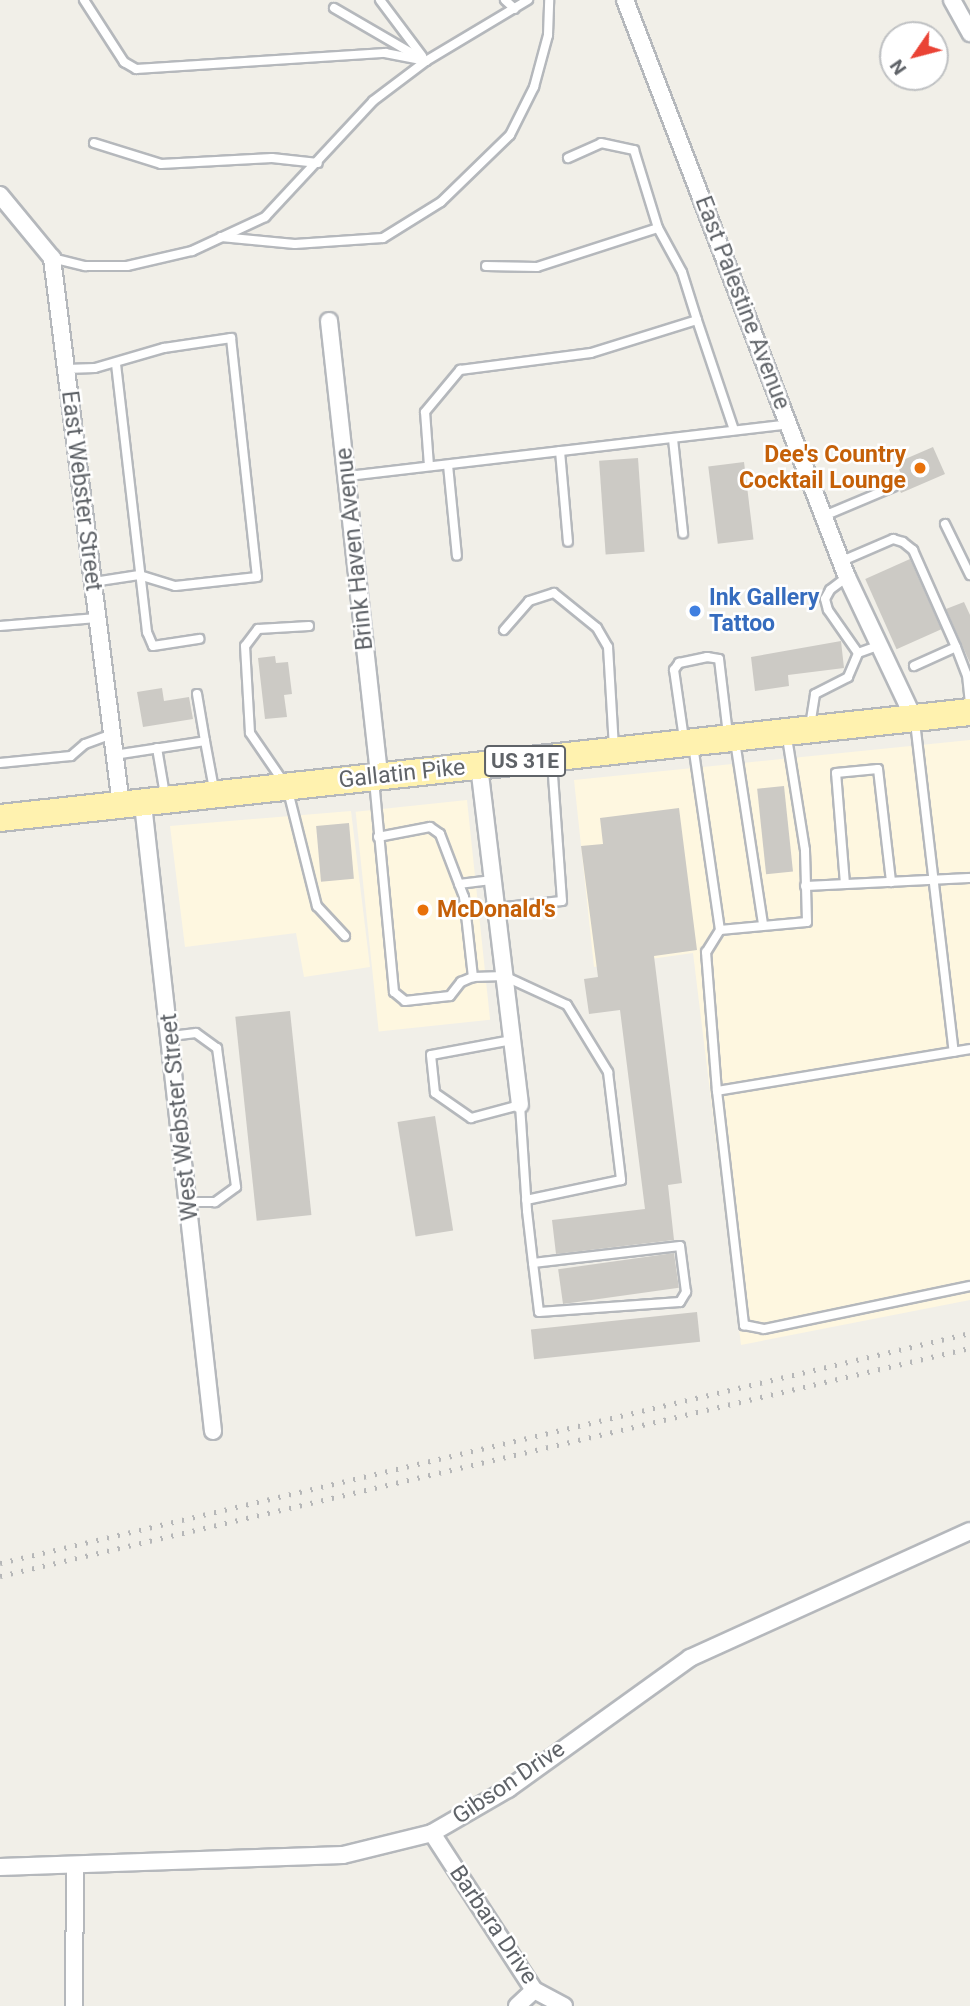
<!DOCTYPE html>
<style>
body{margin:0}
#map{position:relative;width:970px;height:2006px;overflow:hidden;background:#f1efe8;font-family:Roboto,sans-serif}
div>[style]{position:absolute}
.commercial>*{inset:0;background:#fef7e0;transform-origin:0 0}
.building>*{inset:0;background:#cccac5;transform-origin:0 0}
.roads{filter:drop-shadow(2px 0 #b5b8bc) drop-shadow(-2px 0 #b5b8bc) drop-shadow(0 2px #b5b8bc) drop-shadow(0 -2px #b5b8bc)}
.service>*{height:8px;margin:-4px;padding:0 4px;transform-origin:4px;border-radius:4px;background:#fff}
.minor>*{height:16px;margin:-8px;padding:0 8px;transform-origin:8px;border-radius:8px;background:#fff}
.primary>*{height:26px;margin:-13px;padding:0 13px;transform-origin:13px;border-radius:13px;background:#fff2af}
.rail>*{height:5px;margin-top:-2.5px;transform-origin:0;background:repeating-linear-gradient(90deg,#b6b7b8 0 2px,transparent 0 11px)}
.dots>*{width:19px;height:19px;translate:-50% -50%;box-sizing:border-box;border:4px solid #fff;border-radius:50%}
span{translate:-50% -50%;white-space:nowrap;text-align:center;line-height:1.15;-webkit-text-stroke:5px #fff;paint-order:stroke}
.shield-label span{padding:2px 5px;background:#fff;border:2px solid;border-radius:5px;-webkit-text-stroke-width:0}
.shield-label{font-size:21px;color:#5f6368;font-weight:700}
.street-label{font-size:23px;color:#5f6368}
.food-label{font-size:23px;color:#c56008;font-weight:700}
.right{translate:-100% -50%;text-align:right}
.left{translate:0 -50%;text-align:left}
.shop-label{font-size:23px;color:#366cbe;font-weight:700}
.north{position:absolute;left:879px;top:21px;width:70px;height:70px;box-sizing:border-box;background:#fff;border:2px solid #bfc1c3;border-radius:50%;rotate:235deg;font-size:19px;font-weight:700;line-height:28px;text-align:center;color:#5f6368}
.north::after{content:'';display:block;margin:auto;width:24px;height:32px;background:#ea4335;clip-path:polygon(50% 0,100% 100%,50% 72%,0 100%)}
</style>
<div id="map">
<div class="commercial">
<i style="clip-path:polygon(970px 740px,970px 1300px,741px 1345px,693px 953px,594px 967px,574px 780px)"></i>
<i style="left:467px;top:800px;width:221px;height:112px;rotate:84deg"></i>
<i style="clip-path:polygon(351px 811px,370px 967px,304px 977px,296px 933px,185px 947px,170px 826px)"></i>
</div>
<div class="building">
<i style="clip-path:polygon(933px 447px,945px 474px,901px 493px,894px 477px,901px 474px,896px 463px)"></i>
<i style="left:638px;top:458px;width:94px;height:39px;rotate:86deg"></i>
<i style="left:744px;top:462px;width:78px;height:36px;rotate:83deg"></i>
<i style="left:910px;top:559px;width:77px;height:49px;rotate:66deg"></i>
<i style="clip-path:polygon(964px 602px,970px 615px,970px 663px,946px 609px)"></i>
<i style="clip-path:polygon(841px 641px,844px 668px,788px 675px,789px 686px,755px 691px,751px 657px)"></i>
<i style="clip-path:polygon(275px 656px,276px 663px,288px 662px,292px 694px,284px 695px,287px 717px,265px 719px,258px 658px)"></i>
<i style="clip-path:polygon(162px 688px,164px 701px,189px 697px,193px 719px,143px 727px,137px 692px)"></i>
<i style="left:784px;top:786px;width:86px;height:27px;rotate:84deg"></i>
<i style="clip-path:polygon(679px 808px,697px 950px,654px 956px,682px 1183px,668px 1185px,674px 1240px,556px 1254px,552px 1220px,645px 1209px,620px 1010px,589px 1014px,584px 979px,598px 977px,581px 846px,603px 844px,600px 818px)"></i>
<i style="left:349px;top:823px;width:56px;height:33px;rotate:85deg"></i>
<i style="left:290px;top:1011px;width:205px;height:55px;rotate:84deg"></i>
<i style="left:435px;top:1116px;width:116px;height:38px;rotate:81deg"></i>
<i style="left:674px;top:1253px;width:35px;height:117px;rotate:82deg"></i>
<i style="left:697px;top:1312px;width:30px;height:167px;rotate:84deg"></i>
</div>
<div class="roads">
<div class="service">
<i style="left:84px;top:0;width:74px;rotate:57.2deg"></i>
<i style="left:124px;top:62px;width:14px;rotate:30deg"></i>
<i style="left:136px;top:69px;width:250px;rotate:-3.7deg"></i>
<i style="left:385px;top:53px;width:42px;rotate:11deg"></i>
<i style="left:380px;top:0;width:70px;rotate:53.1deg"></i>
<i style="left:505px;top:0;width:13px;rotate:42deg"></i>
<i style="left:334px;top:8px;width:99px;rotate:30.2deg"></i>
<i style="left:94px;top:143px;width:70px;rotate:17.4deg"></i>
<i style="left:161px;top:164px;width:111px;rotate:-3.1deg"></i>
<i style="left:272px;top:158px;width:46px;rotate:6.2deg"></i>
<i style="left:568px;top:158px;width:36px;rotate:-24deg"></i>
<i style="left:601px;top:143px;width:34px;rotate:12deg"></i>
<i style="left:634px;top:150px;width:82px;rotate:72.9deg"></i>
<i style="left:221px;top:237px;width:74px;rotate:5.4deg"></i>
<i style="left:295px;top:244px;width:88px;rotate:-3.9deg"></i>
<i style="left:383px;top:238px;width:68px;rotate:-31.8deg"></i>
<i style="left:441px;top:202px;width:96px;rotate:-44.2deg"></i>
<i style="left:510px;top:135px;width:54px;rotate:-63.4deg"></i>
<i style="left:534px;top:87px;width:54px;rotate:-74.9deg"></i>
<i style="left:548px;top:35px;width:35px;rotate:-88deg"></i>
<i style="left:52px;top:258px;width:34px;rotate:14deg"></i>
<i style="left:85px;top:266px;width:42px"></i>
<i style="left:127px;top:266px;width:67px;rotate:-13deg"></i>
<i style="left:192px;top:251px;width:81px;rotate:-25deg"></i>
<i style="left:265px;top:217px;width:158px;rotate:-47deg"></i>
<i style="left:373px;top:101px;width:66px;rotate:-37deg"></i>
<i style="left:426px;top:61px;width:119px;rotate:-30.9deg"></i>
<i style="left:486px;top:266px;width:51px;rotate:1.1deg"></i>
<i style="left:537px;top:267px;width:127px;rotate:-17.9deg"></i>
<i style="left:658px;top:228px;width:50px;rotate:61.4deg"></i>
<i style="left:682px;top:272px;width:50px;rotate:72.6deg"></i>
<i style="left:116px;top:364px;width:270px;rotate:83.4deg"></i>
<i style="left:147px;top:632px;width:15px;rotate:67deg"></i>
<i style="left:153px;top:646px;width:47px;rotate:-8.7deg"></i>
<i style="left:66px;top:369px;width:29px;rotate:-2deg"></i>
<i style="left:95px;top:368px;width:72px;rotate:-16.2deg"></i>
<i style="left:164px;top:348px;width:68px;rotate:-8.5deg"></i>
<i style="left:231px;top:338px;width:240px;rotate:83.8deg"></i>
<i style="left:257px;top:577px;width:82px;rotate:173.7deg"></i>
<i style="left:175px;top:586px;width:38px;rotate:-163deg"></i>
<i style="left:139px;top:575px;width:47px;rotate:171.3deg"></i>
<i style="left:673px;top:439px;width:95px;rotate:83.9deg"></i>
<i style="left:560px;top:451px;width:91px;rotate:85deg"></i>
<i style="left:448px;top:465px;width:91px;rotate:84.4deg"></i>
<i style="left:429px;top:466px;width:54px;rotate:-94.2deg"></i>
<i style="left:425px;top:412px;width:55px;rotate:-50.2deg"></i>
<i style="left:460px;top:370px;width:132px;rotate:-7.4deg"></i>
<i style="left:591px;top:353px;width:111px;rotate:-17.3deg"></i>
<i style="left:697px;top:320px;width:116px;rotate:71.4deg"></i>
<i style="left:348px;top:476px;width:444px;rotate:-6.7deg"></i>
<i style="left:824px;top:516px;width:75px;rotate:-22.8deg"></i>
<i style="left:945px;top:524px;width:57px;rotate:63.9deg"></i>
<i style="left:842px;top:561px;width:56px;rotate:-23.3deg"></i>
<i style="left:893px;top:539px;width:10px;rotate:17deg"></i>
<i style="left:903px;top:542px;width:13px;rotate:39deg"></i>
<i style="left:913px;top:550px;width:106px;rotate:66.1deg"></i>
<i style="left:847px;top:577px;width:21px;rotate:143deg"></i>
<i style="left:830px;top:590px;width:10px;rotate:119deg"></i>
<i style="left:825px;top:599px;width:11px;rotate:75deg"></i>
<i style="left:828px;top:610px;width:52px;rotate:55.1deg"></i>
<i style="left:858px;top:653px;width:20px;rotate:-20deg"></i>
<i style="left:0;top:626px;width:97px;rotate:-4.7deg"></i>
<i style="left:309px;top:626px;width:51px;rotate:176.6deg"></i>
<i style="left:258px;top:629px;width:21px;rotate:127deg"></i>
<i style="left:245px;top:646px;width:87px;rotate:86.7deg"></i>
<i style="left:250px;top:733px;width:65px;rotate:55.6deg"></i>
<i style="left:287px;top:787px;width:123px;rotate:75.9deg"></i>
<i style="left:317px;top:906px;width:41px;rotate:47deg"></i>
<i style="left:504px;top:630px;width:38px;rotate:-49deg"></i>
<i style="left:529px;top:601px;width:26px;rotate:-18deg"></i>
<i style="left:554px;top:593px;width:55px;rotate:39.1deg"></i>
<i style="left:597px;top:628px;width:22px;rotate:60deg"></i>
<i style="left:608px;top:647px;width:101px;rotate:86.6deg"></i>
<i style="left:914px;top:666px;width:46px;rotate:-24.3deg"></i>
<i style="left:956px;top:647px;width:30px;rotate:69deg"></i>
<i style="left:967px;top:675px;width:29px;rotate:84deg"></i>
<i style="left:197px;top:694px;width:48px;rotate:80.3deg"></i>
<i style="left:915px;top:722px;width:332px;rotate:83.3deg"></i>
<i style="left:810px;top:726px;width:32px;rotate:-81deg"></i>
<i style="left:815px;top:694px;width:37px;rotate:-27deg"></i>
<i style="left:848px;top:677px;width:26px;rotate:-67deg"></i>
<i style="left:684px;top:739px;width:70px;rotate:-98.2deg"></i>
<i style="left:674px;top:670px;width:9px;rotate:-54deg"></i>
<i style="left:679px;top:663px;width:29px;rotate:-12deg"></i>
<i style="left:707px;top:657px;width:12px;rotate:9deg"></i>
<i style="left:719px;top:659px;width:77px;rotate:83.2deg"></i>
<i style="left:735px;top:741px;width:185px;rotate:81.3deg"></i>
<i style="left:693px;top:745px;width:187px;rotate:81.7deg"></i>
<i style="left:720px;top:930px;width:87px;rotate:-5.3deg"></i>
<i style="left:807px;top:922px;width:72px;rotate:-91.6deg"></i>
<i style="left:805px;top:850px;width:114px;rotate:-99.1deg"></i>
<i style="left:157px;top:748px;width:48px;rotate:80.3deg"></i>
<i style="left:114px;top:755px;width:92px;rotate:-8.7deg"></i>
<i style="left:205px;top:741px;width:49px;rotate:79.4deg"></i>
<i style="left:0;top:763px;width:71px;rotate:-5.6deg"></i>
<i style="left:71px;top:756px;width:18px;rotate:-41deg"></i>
<i style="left:85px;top:744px;width:29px;rotate:-20deg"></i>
<i style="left:374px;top:780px;width:213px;rotate:84.6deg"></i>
<i style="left:394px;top:992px;width:14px;rotate:39deg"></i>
<i style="left:405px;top:1001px;width:45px;rotate:-6.3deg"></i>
<i style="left:450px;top:996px;width:18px;rotate:-52deg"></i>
<i style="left:461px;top:982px;width:13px;rotate:-23deg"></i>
<i style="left:473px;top:977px;width:31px;rotate:-2deg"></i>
<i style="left:504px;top:976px;width:69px;rotate:24.7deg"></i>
<i style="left:567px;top:1005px;width:79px;rotate:58.5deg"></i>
<i style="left:608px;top:1072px;width:109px;rotate:83.1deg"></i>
<i style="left:621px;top:1180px;width:97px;rotate:168.1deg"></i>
<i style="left:378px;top:837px;width:53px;rotate:-10.9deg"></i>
<i style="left:430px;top:827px;width:12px;rotate:35deg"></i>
<i style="left:440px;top:834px;width:67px;rotate:69.1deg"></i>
<i style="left:464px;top:897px;width:81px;rotate:83.6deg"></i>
<i style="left:459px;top:884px;width:34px;rotate:-7deg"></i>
<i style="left:845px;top:884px;width:111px;rotate:-94.6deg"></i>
<i style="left:836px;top:773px;width:42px;rotate:-5.4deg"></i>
<i style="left:878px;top:769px;width:114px;rotate:83.4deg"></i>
<i style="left:805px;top:886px;width:165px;rotate:-2.8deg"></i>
<i style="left:496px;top:908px;width:66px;rotate:-6.1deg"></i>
<i style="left:562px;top:901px;width:140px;rotate:-94.1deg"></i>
<i style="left:720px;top:930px;width:26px;rotate:122deg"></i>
<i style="left:706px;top:952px;width:139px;rotate:85.5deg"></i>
<i style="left:717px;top:1091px;width:256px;rotate:-9.4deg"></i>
<i style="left:171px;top:1036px;width:25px;rotate:-7deg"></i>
<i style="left:196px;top:1033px;width:26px;rotate:36deg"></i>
<i style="left:217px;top:1048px;width:140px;rotate:82.2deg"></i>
<i style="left:236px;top:1187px;width:26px;rotate:144deg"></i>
<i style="left:215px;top:1202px;width:26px;rotate:180deg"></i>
<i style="left:512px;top:1040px;width:82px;rotate:169.5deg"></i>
<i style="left:431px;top:1055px;width:38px;rotate:84deg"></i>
<i style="left:435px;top:1093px;width:44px;rotate:34.8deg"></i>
<i style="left:471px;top:1118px;width:51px;rotate:-14.9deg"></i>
<i style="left:520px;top:1105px;width:106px;rotate:86.2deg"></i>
<i style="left:527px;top:1211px;width:52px;rotate:83.4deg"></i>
<i style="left:533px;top:1263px;width:49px;rotate:83deg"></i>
<i style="left:539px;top:1312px;width:141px;rotate:-4.1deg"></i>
<i style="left:680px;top:1302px;width:12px;rotate:-59deg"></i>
<i style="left:686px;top:1292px;width:46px;rotate:-97.4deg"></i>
<i style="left:680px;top:1246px;width:148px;rotate:173.4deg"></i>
<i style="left:717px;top:1091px;width:236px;rotate:83.4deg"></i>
<i style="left:744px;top:1325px;width:20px;rotate:11deg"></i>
<i style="left:764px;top:1329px;width:210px;rotate:-11.8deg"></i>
</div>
<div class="minor">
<i style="left:625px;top:0;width:618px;rotate:68.96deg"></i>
<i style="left:847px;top:577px;width:157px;rotate:64.7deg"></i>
<i style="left:952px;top:0;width:38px;rotate:61deg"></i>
<i style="left:0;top:195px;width:82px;rotate:50.5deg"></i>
<i style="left:52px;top:258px;width:551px;rotate:82.81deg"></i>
<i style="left:329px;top:321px;width:459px;rotate:83.7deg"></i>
<i style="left:479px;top:766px;width:341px;rotate:83.1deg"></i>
<i style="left:143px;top:804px;width:631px;rotate:83.63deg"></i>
<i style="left:432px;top:1833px;width:187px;rotate:57deg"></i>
<i style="left:534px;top:1990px;width:34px;rotate:28deg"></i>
<i style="left:0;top:1867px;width:343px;rotate:-2deg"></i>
<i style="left:343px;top:1855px;width:92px;rotate:-13.9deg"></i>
<i style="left:432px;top:1833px;width:88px;rotate:-30.1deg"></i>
<i style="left:508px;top:1789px;width:224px;rotate:-35.7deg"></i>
<i style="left:690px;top:1658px;width:307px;rotate:-24.4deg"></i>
<i style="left:74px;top:2006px;width:140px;rotate:-89.6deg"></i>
<i style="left:517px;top:2006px;width:23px;rotate:-43deg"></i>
</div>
<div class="primary">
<i style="left:0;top:818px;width:976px;rotate:-6.24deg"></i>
</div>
</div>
<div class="rail">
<i style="left:0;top:1563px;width:997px;rotate:-13.34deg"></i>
<i style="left:0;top:1576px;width:996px;rotate:-13.23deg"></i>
</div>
<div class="dots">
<i style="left:920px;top:468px;background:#e8710a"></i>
<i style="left:695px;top:611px;background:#3f7fe0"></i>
<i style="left:423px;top:910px;background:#e8710a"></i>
</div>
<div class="shield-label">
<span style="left:525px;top:761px">US 31E</span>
</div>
<div class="street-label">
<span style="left:742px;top:303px;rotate:69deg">East Palestine Avenue</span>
<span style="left:81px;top:491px;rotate:83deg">East Webster Street</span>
<span style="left:355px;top:549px;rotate:-96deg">Brink Haven Avenue</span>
<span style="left:402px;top:774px;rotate:-6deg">Gallatin Pike</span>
<span style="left:180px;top:1117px;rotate:-96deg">West Webster Street</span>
<span style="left:509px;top:1783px;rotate:-34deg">Gibson Drive</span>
<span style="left:493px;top:1925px;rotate:56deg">Barbara Drive</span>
</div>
<div class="food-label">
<span class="right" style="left:906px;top:468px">Dee's Country<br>Cocktail Lounge</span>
<span class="left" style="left:437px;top:910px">McDonald's</span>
</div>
<div class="shop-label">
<span class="left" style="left:709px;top:611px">Ink Gallery<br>Tattoo</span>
</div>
<div class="north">N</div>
</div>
